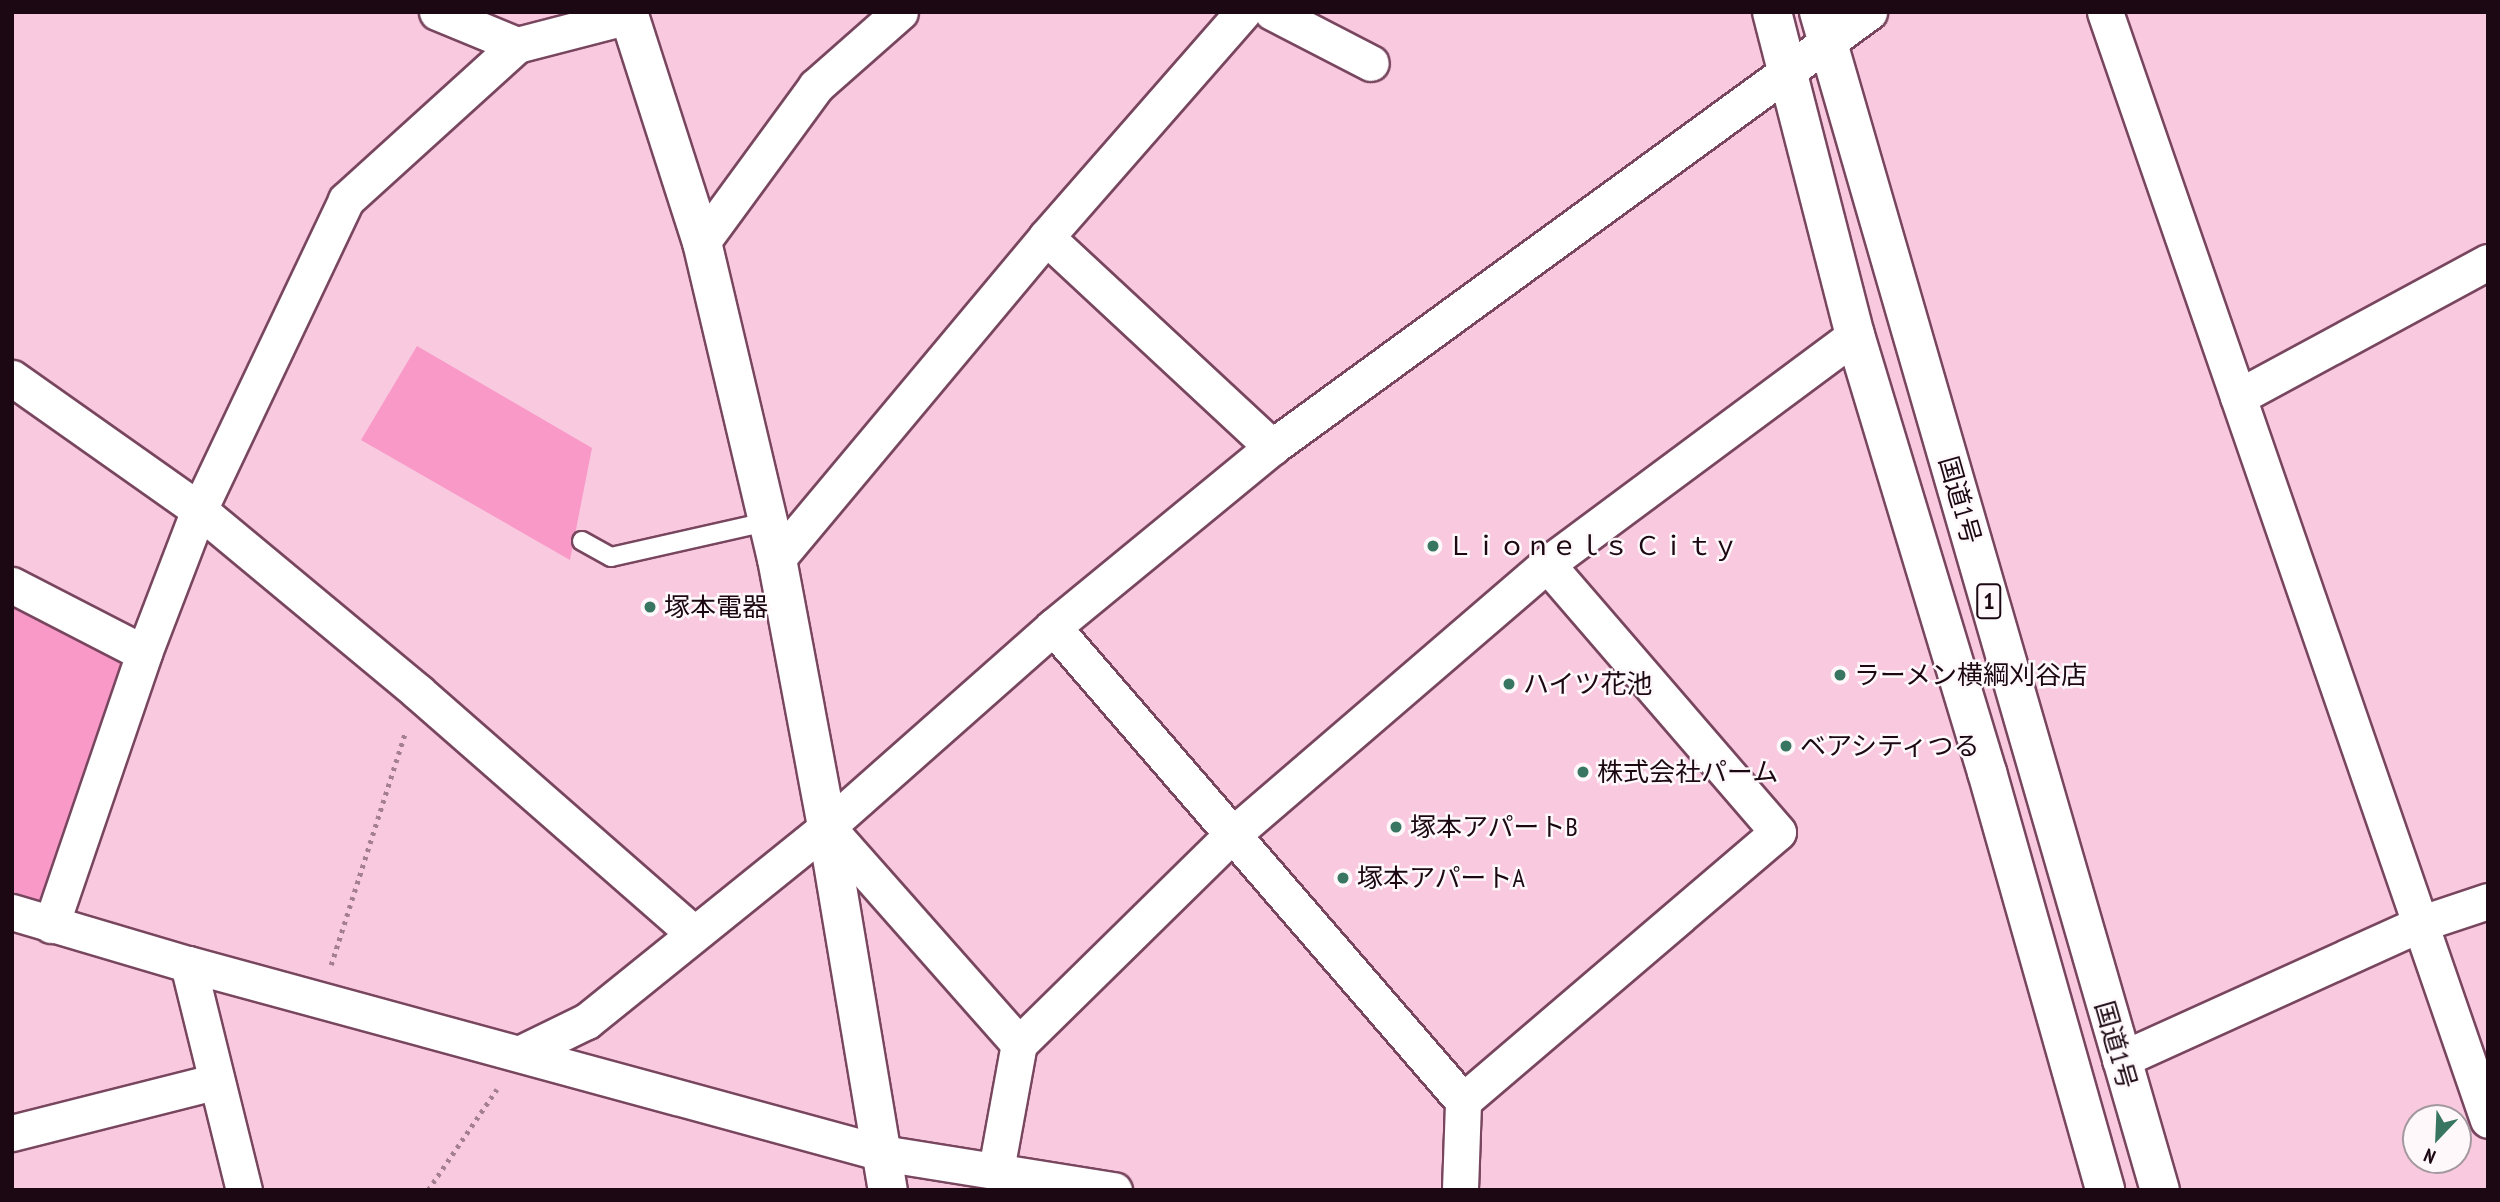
<!DOCTYPE html>
<meta charset="utf-8">
<style>
body{margin:0}
#map{position:relative;width:2500px;height:1202px;overflow:hidden;background:#f9c9df;font-family:"PT Sans Narrow","Noto Sans JP",sans-serif}
div>[style]{position:absolute}
.green>*{inset:0;background:#f899c8}
.path>*{height:4.5px;margin-top:-2.25px;transform-origin:0;background:repeating-linear-gradient(90deg,#a37f90 0 3.5px,transparent 0 8.5px)}
.roads{filter:drop-shadow(2px 0 #78465f) drop-shadow(-2px 0 #78465f) drop-shadow(0 2px #78465f) drop-shadow(0 -2px #78465f)}
.service>*{height:18px;margin:-9px;padding:0 9px;transform-origin:9px;border-radius:9px;background:#fff}
.minor>*{height:35px;margin:-17.5px;padding:0 17.5px;transform-origin:17.5px;border-radius:17.5px;background:#fff}
.tertiary>*{height:38px;margin:-19px;padding:0 19px;transform-origin:19px;border-radius:19px;background:#fff}
.trunk>*{height:38px;margin:-19px;padding:0 19px;transform-origin:19px;border-radius:19px;background:#fff}
.dots>*{width:19px;height:19px;translate:-50% -50%;box-sizing:border-box;border:4px solid #fef8fb;border-radius:50%}
span{translate:-50% -50%;white-space:nowrap;text-align:center;line-height:1.15;-webkit-text-stroke:5px #fef8fb;paint-order:stroke}
.shield-label span{padding:2px 5px;background:#fef8fb;border:2px solid;border-radius:5px;-webkit-text-stroke-width:0}
.shield-label{font-size:24px;color:#1b0812;font-weight:700}
.street-label{font-size:26px;color:#1b0812}
.poi-label{font-size:26px;color:#1b0812}
.left{translate:0 -50%;text-align:left}
.frame{position:absolute;inset:0;border:14px solid #1b0812;pointer-events:none}
.north{position:absolute;left:2402px;top:1104px;width:70px;height:70px;box-sizing:border-box;background:#fef8fb;border:2px solid #a3989e;border-radius:50%;rotate:203deg;font-size:19px;font-weight:700;line-height:28px;text-align:center;color:#1b0812}
.north::after{content:'';display:block;margin:auto;width:24px;height:32px;background:#387661;clip-path:polygon(50% 0,100% 100%,50% 72%,0 100%)}
</style>
<div id="map">
<div class="green">
<i style="clip-path:polygon(417px 346px,592px 448px,570px 560px,361px 440px)"></i>
<i style="clip-path:polygon(12px 604px,121px 662px,39px 901px,12px 891px)"></i>
</div>
<div class="path">
<i style="left:331px;top:965px;width:244px;rotate:-72.3deg"></i>
<i style="left:428px;top:1190px;width:122px;rotate:-55.7deg"></i>
</div>
<div class="roads">
<div class="service">
<i style="left:582px;top:541px;width:33px;rotate:29deg"></i>
<i style="left:611px;top:557px;width:159px;rotate:-12.7deg"></i>
</div>
<div class="minor">
<i style="left:437px;top:12px;width:87px;rotate:22.4deg"></i>
<i style="left:1243px;top:12px;width:299px;rotate:131.2deg"></i>
<i style="left:1046px;top:237px;width:309px;rotate:42.9deg"></i>
<i style="left:1272px;top:12px;width:111px;rotate:27.3deg"></i>
<i style="left:2105px;top:12px;width:1172px;rotate:70.93deg"></i>
<i style="left:702px;top:242px;width:193px;rotate:-53.8deg"></i>
<i style="left:816px;top:86px;width:112px;rotate:-41.4deg"></i>
<i style="left:12px;top:378px;width:229px;rotate:35.2deg"></i>
<i style="left:199px;top:510px;width:285px;rotate:39.7deg"></i>
<i style="left:418px;top:692px;width:366px;rotate:41.2deg"></i>
<i style="left:2238px;top:397px;width:284px;rotate:-28.4deg"></i>
<i style="left:777px;top:559px;width:420px;rotate:-50.1deg"></i>
<i style="left:12px;top:585px;width:148px;rotate:27.3deg"></i>
<i style="left:1053px;top:627px;width:627px;rotate:49.14deg"></i>
<i style="left:827px;top:827px;width:290px;rotate:48.5deg"></i>
<i style="left:12px;top:912px;width:184px;rotate:16.5deg"></i>
<i style="left:188px;top:964px;width:719px;rotate:15.23deg"></i>
<i style="left:882px;top:1153px;width:235px;rotate:9.1deg"></i>
<i style="left:51px;top:925px;width:287px;rotate:-71.1deg"></i>
<i style="left:144px;top:653px;width:153px;rotate:-69deg"></i>
<i style="left:199px;top:510px;width:343px;rotate:-64.6deg"></i>
<i style="left:346px;top:200px;width:231px;rotate:-42.2deg"></i>
<i style="left:517px;top:45px;width:116px;rotate:-14.5deg"></i>
<i style="left:188px;top:964px;width:233px;rotate:76.1deg"></i>
<i style="left:521px;top:1053px;width:73px;rotate:-25.9deg"></i>
<i style="left:587px;top:1021px;width:309px;rotate:-38.9deg"></i>
<i style="left:827px;top:827px;width:302px;rotate:-41.5deg"></i>
<i style="left:1053px;top:627px;width:283px;rotate:-39.4deg"></i>
<i style="left:1272px;top:447px;width:739px;rotate:-36.08deg"></i>
<i style="left:2120px;top:1060px;width:332px;rotate:-24.4deg"></i>
<i style="left:2422px;top:923px;width:70px;rotate:-18.4deg"></i>
<i style="left:12px;top:1133px;width:211px;rotate:-14.2deg"></i>
<i style="left:996px;top:1170px;width:128px;rotate:-79.7deg"></i>
<i style="left:1019px;top:1044px;width:297px;rotate:-44.5deg"></i>
<i style="left:1231px;top:836px;width:417px;rotate:-40.7deg"></i>
<i style="left:1547px;top:564px;width:384px;rotate:-36.6deg"></i>
<i style="left:1460px;top:1189px;width:88px;rotate:-88deg"></i>
<i style="left:1463px;top:1101px;width:414px;rotate:-40.5deg"></i>
<i style="left:1778px;top:832px;width:354px;rotate:-130.8deg"></i>
</div>
<div class="tertiary">
<i style="left:628px;top:12px;width:242px;rotate:72.2deg"></i>
<i style="left:702px;top:242px;width:326px;rotate:76.7deg"></i>
<i style="left:777px;top:559px;width:273px;rotate:79.4deg"></i>
<i style="left:827px;top:827px;width:368px;rotate:80.5deg"></i>
</div>
<div class="trunk">
<i style="left:1772px;top:12px;width:333px;rotate:75.6deg"></i>
<i style="left:1855px;top:335px;width:457px;rotate:73.2deg"></i>
<i style="left:1987px;top:772px;width:434px;rotate:74.2deg"></i>
<i style="left:1819px;top:12px;width:1226px;rotate:73.86deg"></i>
</div>
</div>
<div class="dots">
<i style="left:1433px;top:546px;background:#387661"></i>
<i style="left:650px;top:607px;background:#387661"></i>
<i style="left:1840px;top:675px;background:#387661"></i>
<i style="left:1509px;top:684px;background:#387661"></i>
<i style="left:1786px;top:746px;background:#387661"></i>
<i style="left:1583px;top:772px;background:#387661"></i>
<i style="left:1396px;top:827px;background:#387661"></i>
<i style="left:1343px;top:878px;background:#387661"></i>
</div>
<div class="shield-label">
<span style="left:1989px;top:601px">1</span>
</div>
<div class="street-label">
<span style="left:1960px;top:500px;rotate:74deg">国道1号</span>
<span style="left:2116px;top:1045px;rotate:74deg">国道1号</span>
</div>
<div class="poi-label">
<span class="left" style="left:1447px;top:546px">Ｌｉｏｎｅｌｓ Ｃｉｔｙ</span>
<span class="left" style="left:664px;top:607px">塚本電器</span>
<span class="left" style="left:1854px;top:675px">ラーメン横綱刈谷店</span>
<span class="left" style="left:1523px;top:684px">ハイツ花池</span>
<span class="left" style="left:1800px;top:746px">ベアシティつる</span>
<span class="left" style="left:1597px;top:772px">株式会社パーム</span>
<span class="left" style="left:1410px;top:827px">塚本アパートB</span>
<span class="left" style="left:1357px;top:878px">塚本アパートA</span>
</div>
<div class="frame"></div>
<div class="north">N</div>
</div>
